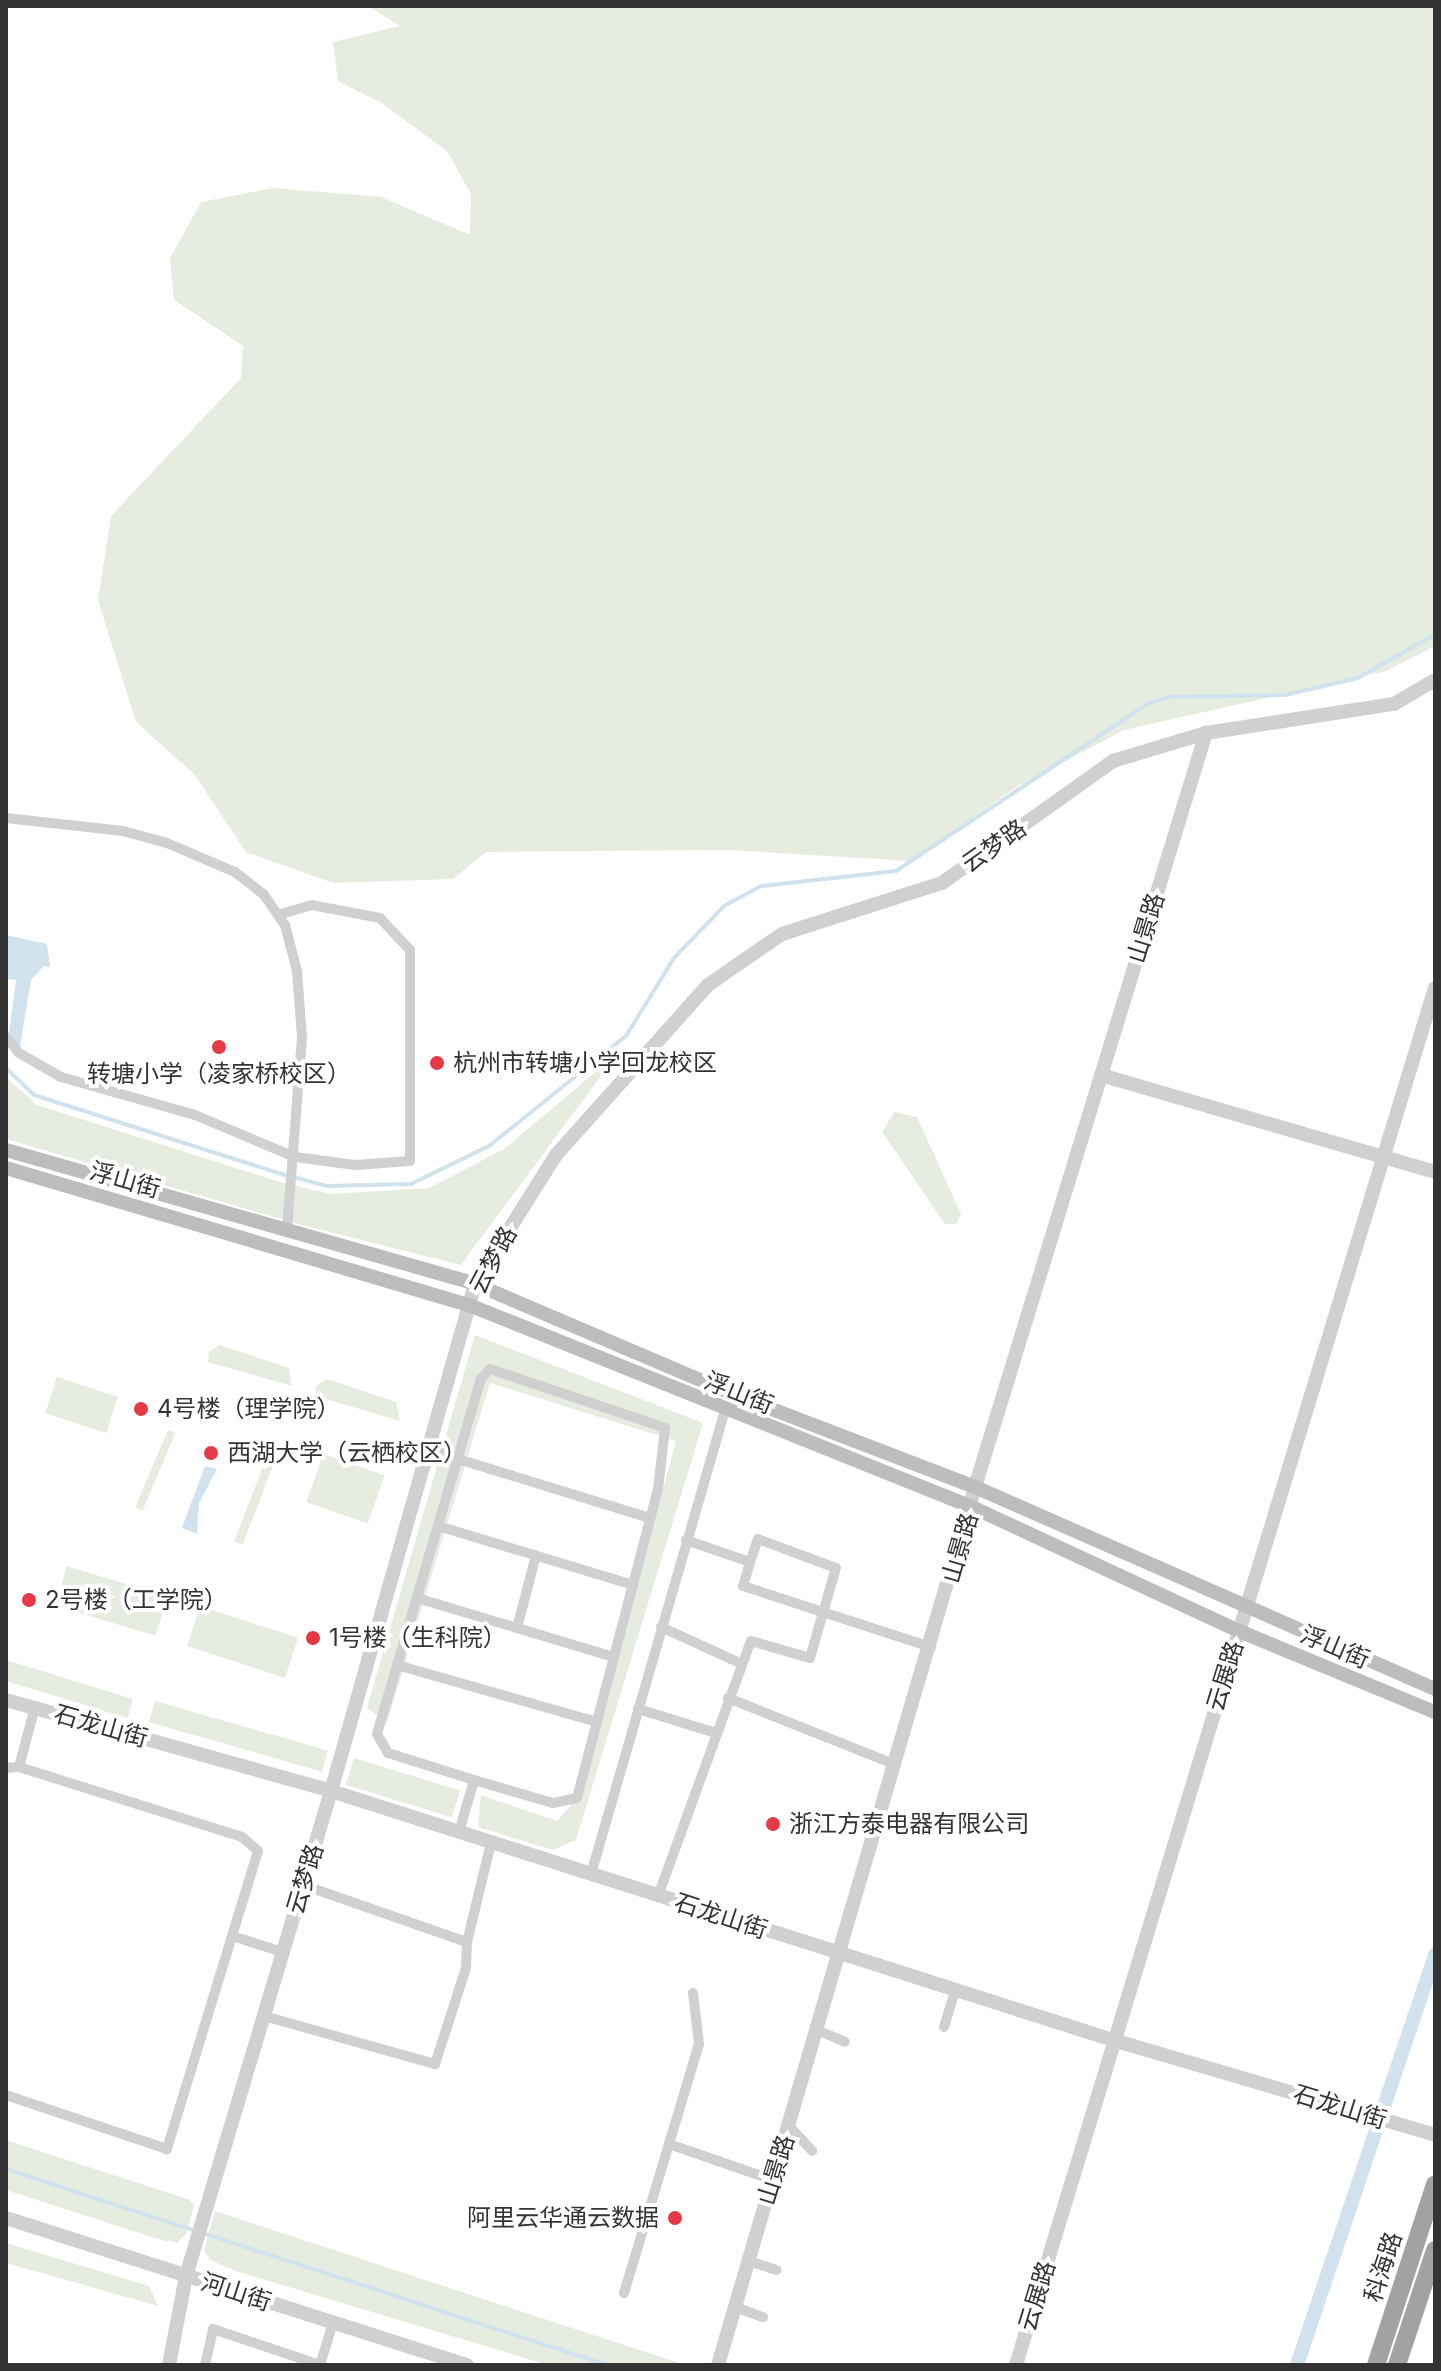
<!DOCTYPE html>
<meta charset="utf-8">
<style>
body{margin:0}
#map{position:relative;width:1441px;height:2371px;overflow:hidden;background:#fff;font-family:Inter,"Noto Sans SC",sans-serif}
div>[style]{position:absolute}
.green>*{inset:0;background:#e6ecdf;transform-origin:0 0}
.water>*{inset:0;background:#cfe2ee}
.stream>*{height:4px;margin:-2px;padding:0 2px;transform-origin:2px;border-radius:2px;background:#cfe2ee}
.canal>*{height:14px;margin:-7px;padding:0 7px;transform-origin:7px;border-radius:7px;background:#cfe2ee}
.minor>*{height:10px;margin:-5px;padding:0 5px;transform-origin:5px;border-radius:5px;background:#d0d0d0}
.tertiary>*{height:14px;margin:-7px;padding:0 7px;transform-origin:7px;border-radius:7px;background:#d0d0d0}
.secondary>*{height:14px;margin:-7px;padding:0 7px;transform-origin:7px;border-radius:7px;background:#bdbdbd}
.trunk>*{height:18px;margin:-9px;padding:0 9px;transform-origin:9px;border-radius:9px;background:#a2a2a2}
.dots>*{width:22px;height:22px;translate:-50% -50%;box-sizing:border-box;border:4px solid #fff;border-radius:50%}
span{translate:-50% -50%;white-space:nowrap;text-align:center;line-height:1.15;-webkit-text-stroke:8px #fff;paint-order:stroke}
.street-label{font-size:24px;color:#333}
.poi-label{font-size:24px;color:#333}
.left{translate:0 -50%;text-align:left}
.right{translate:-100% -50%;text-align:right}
.frame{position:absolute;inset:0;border:8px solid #333;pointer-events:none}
</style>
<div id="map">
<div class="green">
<i style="clip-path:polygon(368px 6px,1435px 6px,1435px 646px,1386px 671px,1124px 730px,1018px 786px,910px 861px,730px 850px,486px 852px,453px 879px,333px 883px,246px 852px,195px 775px,136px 722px,98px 600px,111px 516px,241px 378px,243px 346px,174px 300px,170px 258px,201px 202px,273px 188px,381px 197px,470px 235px,471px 194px,447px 151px,383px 104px,338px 81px,333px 42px,400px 26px)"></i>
<i style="clip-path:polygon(618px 1053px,461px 1265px,298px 1224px,6px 1139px,6px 1077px,37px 1105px,283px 1183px,331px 1194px,429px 1188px,504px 1149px)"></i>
<i style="clip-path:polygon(894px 1112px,917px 1117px,961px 1214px,956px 1224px,945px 1224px,882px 1132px)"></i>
<i style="clip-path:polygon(475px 1335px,703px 1423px,576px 1840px,553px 1850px,478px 1827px,481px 1795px,557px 1821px,581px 1794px,676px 1441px,490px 1383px,387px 1722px,367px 1708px)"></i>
<i style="clip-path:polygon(220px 1345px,289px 1368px,292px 1386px,208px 1362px,209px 1352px)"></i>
<i style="left:57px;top:1377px;width:64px;height:38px;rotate:18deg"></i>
<i style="clip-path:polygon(327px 1379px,396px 1402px,400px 1421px,316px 1396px,316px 1386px)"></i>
<i style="left:168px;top:1430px;width:8px;height:84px;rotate:23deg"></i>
<i style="left:323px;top:1454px;width:65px;height:51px;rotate:19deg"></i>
<i style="left:264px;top:1464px;width:9px;height:83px;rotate:21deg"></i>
<i style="left:67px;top:1566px;width:105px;height:41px;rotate:17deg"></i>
<i style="left:200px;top:1606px;width:103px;height:42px;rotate:18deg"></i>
<i style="left:6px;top:1660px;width:133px;height:20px;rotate:17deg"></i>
<i style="left:155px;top:1701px;width:180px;height:22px;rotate:16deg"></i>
<i style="left:354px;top:1758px;width:111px;height:28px;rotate:17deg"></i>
<i style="clip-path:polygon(6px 2140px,190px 2200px,194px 2206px,186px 2234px,177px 2243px,161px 2240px,6px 2190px)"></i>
<i style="clip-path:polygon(215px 2211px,685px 2365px,548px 2365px,236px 2271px,210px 2260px,204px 2250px)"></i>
<i style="clip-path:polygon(6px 2243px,149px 2286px,158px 2306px,6px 2263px)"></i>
</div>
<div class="water">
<i style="clip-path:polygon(6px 935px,47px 944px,50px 967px,44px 966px,31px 980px,19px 1053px,8px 1041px,16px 980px,6px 979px)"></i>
<i style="clip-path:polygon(205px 1466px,217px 1469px,199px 1503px,197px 1534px,182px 1528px)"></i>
</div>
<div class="stream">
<i style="left:6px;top:1068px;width:39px;rotate:44deg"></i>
<i style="left:34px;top:1095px;width:256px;rotate:17.7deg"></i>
<i style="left:278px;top:1173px;width:51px;rotate:14.9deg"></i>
<i style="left:327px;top:1186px;width:84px;rotate:-1.4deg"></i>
<i style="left:411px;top:1184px;width:87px;rotate:-26deg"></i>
<i style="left:489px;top:1146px;width:176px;rotate:-38.8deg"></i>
<i style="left:626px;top:1036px;width:92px;rotate:-58.4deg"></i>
<i style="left:674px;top:958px;width:72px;rotate:-46.1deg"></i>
<i style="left:724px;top:906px;width:42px;rotate:-28.4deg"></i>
<i style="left:761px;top:886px;width:136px;rotate:-6.3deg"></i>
<i style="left:896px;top:871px;width:304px;rotate:-33.6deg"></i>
<i style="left:1149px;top:703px;width:22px;rotate:-16deg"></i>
<i style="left:1170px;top:697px;width:115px;rotate:-1deg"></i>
<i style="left:1285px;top:695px;width:75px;rotate:-13.1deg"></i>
<i style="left:1358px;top:678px;width:89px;rotate:-29.7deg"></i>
<i style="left:6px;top:2169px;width:632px;rotate:18.06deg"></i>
</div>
<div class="canal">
<i style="left:1297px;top:2365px;width:434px;rotate:-71.4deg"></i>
</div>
<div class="minor">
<i style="left:6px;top:818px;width:118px;rotate:6.3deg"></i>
<i style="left:123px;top:831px;width:46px;rotate:15.3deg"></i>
<i style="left:167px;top:843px;width:74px;rotate:23.1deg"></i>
<i style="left:235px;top:872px;width:37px;rotate:38deg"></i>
<i style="left:264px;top:895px;width:37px;rotate:55deg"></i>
<i style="left:285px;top:925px;width:48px;rotate:75.4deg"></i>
<i style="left:297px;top:971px;width:67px;rotate:85.7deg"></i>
<i style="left:302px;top:1038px;width:193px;rotate:94.5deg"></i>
<i style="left:6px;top:1037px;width:21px;rotate:51deg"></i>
<i style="left:19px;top:1053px;width:48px;rotate:29.7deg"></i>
<i style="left:61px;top:1077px;width:139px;rotate:15.8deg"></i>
<i style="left:195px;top:1115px;width:108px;rotate:22.8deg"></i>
<i style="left:295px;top:1157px;width:61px;rotate:7.6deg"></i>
<i style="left:355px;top:1165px;width:55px;rotate:-4.2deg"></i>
<i style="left:410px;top:1161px;width:211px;rotate:-90deg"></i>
<i style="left:410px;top:950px;width:44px;rotate:-133.2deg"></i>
<i style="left:380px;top:918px;width:69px;rotate:-169.2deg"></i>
<i style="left:312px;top:905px;width:35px;rotate:164deg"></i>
<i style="left:431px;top:1444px;width:31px;rotate:29deg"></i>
<i style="left:458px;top:1459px;width:201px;rotate:17.1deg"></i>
<i style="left:438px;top:1526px;width:204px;rotate:16.8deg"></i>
<i style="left:686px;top:1540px;width:68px;rotate:19deg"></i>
<i style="left:750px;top:1562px;width:25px;rotate:106deg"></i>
<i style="left:743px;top:1586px;width:198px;rotate:18deg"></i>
<i style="left:417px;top:1598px;width:206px;rotate:16.7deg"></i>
<i style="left:661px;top:1627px;width:87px;rotate:24.5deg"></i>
<i style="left:517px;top:1628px;width:75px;rotate:-75.4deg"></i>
<i style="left:397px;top:1665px;width:208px;rotate:15.9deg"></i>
<i style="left:728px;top:1698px;width:181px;rotate:21.7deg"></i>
<i style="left:638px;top:1709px;width:82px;rotate:17.1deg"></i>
<i style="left:19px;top:1767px;width:62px;rotate:-75.1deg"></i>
<i style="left:6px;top:1768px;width:13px;rotate:-4deg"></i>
<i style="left:19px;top:1767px;width:234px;rotate:17.4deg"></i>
<i style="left:242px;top:1837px;width:21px;rotate:41deg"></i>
<i style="left:258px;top:1851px;width:312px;rotate:107deg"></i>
<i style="left:167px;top:2149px;width:170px;rotate:-161.5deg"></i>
<i style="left:459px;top:1832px;width:54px;rotate:-73.9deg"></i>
<i style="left:474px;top:1780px;width:90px;rotate:-162.6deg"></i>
<i style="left:388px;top:1753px;width:22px;rotate:-120deg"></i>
<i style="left:377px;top:1734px;width:370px;rotate:-73.7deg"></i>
<i style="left:481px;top:1379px;width:13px;rotate:-48deg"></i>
<i style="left:490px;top:1369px;width:185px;rotate:18.6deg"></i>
<i style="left:665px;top:1428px;width:61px;rotate:96.5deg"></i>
<i style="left:658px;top:1489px;width:319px;rotate:104.7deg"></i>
<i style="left:577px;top:1798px;width:25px;rotate:168deg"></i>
<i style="left:553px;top:1803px;width:82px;rotate:-163.8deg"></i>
<i style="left:591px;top:1874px;width:501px;rotate:-73.88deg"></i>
<i style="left:303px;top:1885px;width:174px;rotate:19.2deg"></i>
<i style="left:467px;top:1942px;width:102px;rotate:-76.4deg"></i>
<i style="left:658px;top:1896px;width:271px;rotate:-70deg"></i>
<i style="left:751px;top:1641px;width:61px;rotate:16.1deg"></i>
<i style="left:810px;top:1658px;width:94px;rotate:-73.9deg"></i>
<i style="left:836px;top:1568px;width:83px;rotate:-159.6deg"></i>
<i style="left:758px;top:1539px;width:24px;rotate:109deg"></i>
<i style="left:235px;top:1937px;width:50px;rotate:17.4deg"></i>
<i style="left:693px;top:1993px;width:51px;rotate:83.3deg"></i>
<i style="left:699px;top:2044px;width:104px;rotate:106.7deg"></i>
<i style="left:669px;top:2144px;width:110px;rotate:19.1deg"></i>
<i style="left:264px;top:2016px;width:178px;rotate:15.7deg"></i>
<i style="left:435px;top:2064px;width:101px;rotate:-72.1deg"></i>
<i style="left:466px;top:1968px;width:26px;rotate:-88deg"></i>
<i style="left:944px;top:2027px;width:38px;rotate:-73deg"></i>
<i style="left:817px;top:2030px;width:30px;rotate:23deg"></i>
<i style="left:789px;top:2126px;width:34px;rotate:47deg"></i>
<i style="left:749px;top:2261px;width:29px;rotate:18deg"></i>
<i style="left:624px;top:2293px;width:156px;rotate:-73.2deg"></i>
<i style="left:735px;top:2307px;width:30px;rotate:20deg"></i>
<i style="left:205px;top:2365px;width:37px;rotate:-77deg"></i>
<i style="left:213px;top:2329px;width:113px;rotate:18.6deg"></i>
<i style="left:320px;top:2365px;width:44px;rotate:-72.8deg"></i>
</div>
<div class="tertiary">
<i style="left:1101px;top:1075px;width:348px;rotate:16.2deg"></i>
<i style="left:6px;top:1700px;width:337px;rotate:15.6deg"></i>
<i style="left:331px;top:1791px;width:821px;rotate:17.66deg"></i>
<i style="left:1113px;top:2040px;width:336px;rotate:16.4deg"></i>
<i style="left:6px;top:2218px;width:484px;rotate:17.7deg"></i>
<i style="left:169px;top:2365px;width:91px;rotate:-79.2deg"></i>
<i style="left:186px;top:2276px;width:506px;rotate:-73.35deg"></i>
<i style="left:331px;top:1791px;width:527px;rotate:-74.14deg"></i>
<i style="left:475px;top:1284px;width:152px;rotate:-57.9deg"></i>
<i style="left:556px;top:1155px;width:228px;rotate:-48.2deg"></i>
<i style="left:708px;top:985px;width:90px;rotate:-34.6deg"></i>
<i style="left:782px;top:934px;width:168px;rotate:-17.7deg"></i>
<i style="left:942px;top:883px;width:210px;rotate:-35.5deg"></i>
<i style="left:1113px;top:761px;width:97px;rotate:-16.8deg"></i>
<i style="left:1206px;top:733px;width:190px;rotate:-8.8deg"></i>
<i style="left:1394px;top:704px;width:48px;rotate:-30.3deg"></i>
<i style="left:718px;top:2365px;width:915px;rotate:-73.68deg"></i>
<i style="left:975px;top:1487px;width:789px;rotate:-72.97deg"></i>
<i style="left:1016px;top:2365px;width:1439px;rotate:-73.08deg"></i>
</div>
<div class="secondary">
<i style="left:6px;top:1150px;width:488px;rotate:15.9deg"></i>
<i style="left:475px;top:1284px;width:277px;rotate:23.1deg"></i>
<i style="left:730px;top:1393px;width:262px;rotate:21deg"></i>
<i style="left:975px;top:1487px;width:502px;rotate:23.71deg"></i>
<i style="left:6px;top:1168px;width:483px;rotate:16.5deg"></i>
<i style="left:469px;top:1305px;width:542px;rotate:21.88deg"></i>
<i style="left:972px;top:1507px;width:294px;rotate:24.9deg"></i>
<i style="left:1239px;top:1631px;width:212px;rotate:22.5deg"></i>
</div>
<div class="trunk">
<i style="left:1376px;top:2365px;width:190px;rotate:-71.9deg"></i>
<i style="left:1397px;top:2365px;width:121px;rotate:-71.7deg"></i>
</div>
<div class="dots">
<i style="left:219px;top:1047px;background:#e63946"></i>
<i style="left:437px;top:1063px;background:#e63946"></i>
<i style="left:141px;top:1409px;background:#e63946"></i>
<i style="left:211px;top:1453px;background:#e63946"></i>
<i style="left:29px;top:1600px;background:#e63946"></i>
<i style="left:313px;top:1638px;background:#e63946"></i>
<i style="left:773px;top:1824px;background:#e63946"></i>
<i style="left:675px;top:2218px;background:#e63946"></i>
</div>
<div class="street-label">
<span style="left:994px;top:846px;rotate:-35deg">云梦路</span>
<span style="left:1146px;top:928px;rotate:-73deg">山景路</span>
<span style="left:125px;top:1180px;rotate:16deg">浮山街</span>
<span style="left:493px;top:1260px;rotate:-62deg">云梦路</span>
<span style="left:739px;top:1393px;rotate:22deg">浮山街</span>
<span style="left:960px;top:1548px;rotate:-74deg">山景路</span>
<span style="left:1335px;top:1647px;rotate:23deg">浮山街</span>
<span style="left:1225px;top:1676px;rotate:-73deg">云展路</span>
<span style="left:101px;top:1726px;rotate:16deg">石龙山街</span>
<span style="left:305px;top:1879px;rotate:-73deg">云梦路</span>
<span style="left:721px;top:1916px;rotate:18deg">石龙山街</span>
<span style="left:1340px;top:2107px;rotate:17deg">石龙山街</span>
<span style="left:776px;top:2170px;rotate:-73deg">山景路</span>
<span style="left:1383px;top:2267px;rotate:-72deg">科海路</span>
<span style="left:236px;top:2292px;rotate:18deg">河山街</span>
<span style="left:1037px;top:2296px;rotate:-73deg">云展路</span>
</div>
<div class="poi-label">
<span class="left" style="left:453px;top:1063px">杭州市转塘小学回龙校区</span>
<span style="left:219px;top:1074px">转塘小学（凌家桥校区）</span>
<span class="left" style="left:157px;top:1409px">4号楼（理学院）</span>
<span class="left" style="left:227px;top:1453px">西湖大学（云栖校区）</span>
<span class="left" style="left:45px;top:1600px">2号楼（工学院）</span>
<span class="left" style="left:329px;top:1638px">1号楼（生科院）</span>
<span class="left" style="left:789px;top:1824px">浙江方泰电器有限公司</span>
<span class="right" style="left:659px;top:2218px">阿里云华通云数据</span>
</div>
<div class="frame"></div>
</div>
